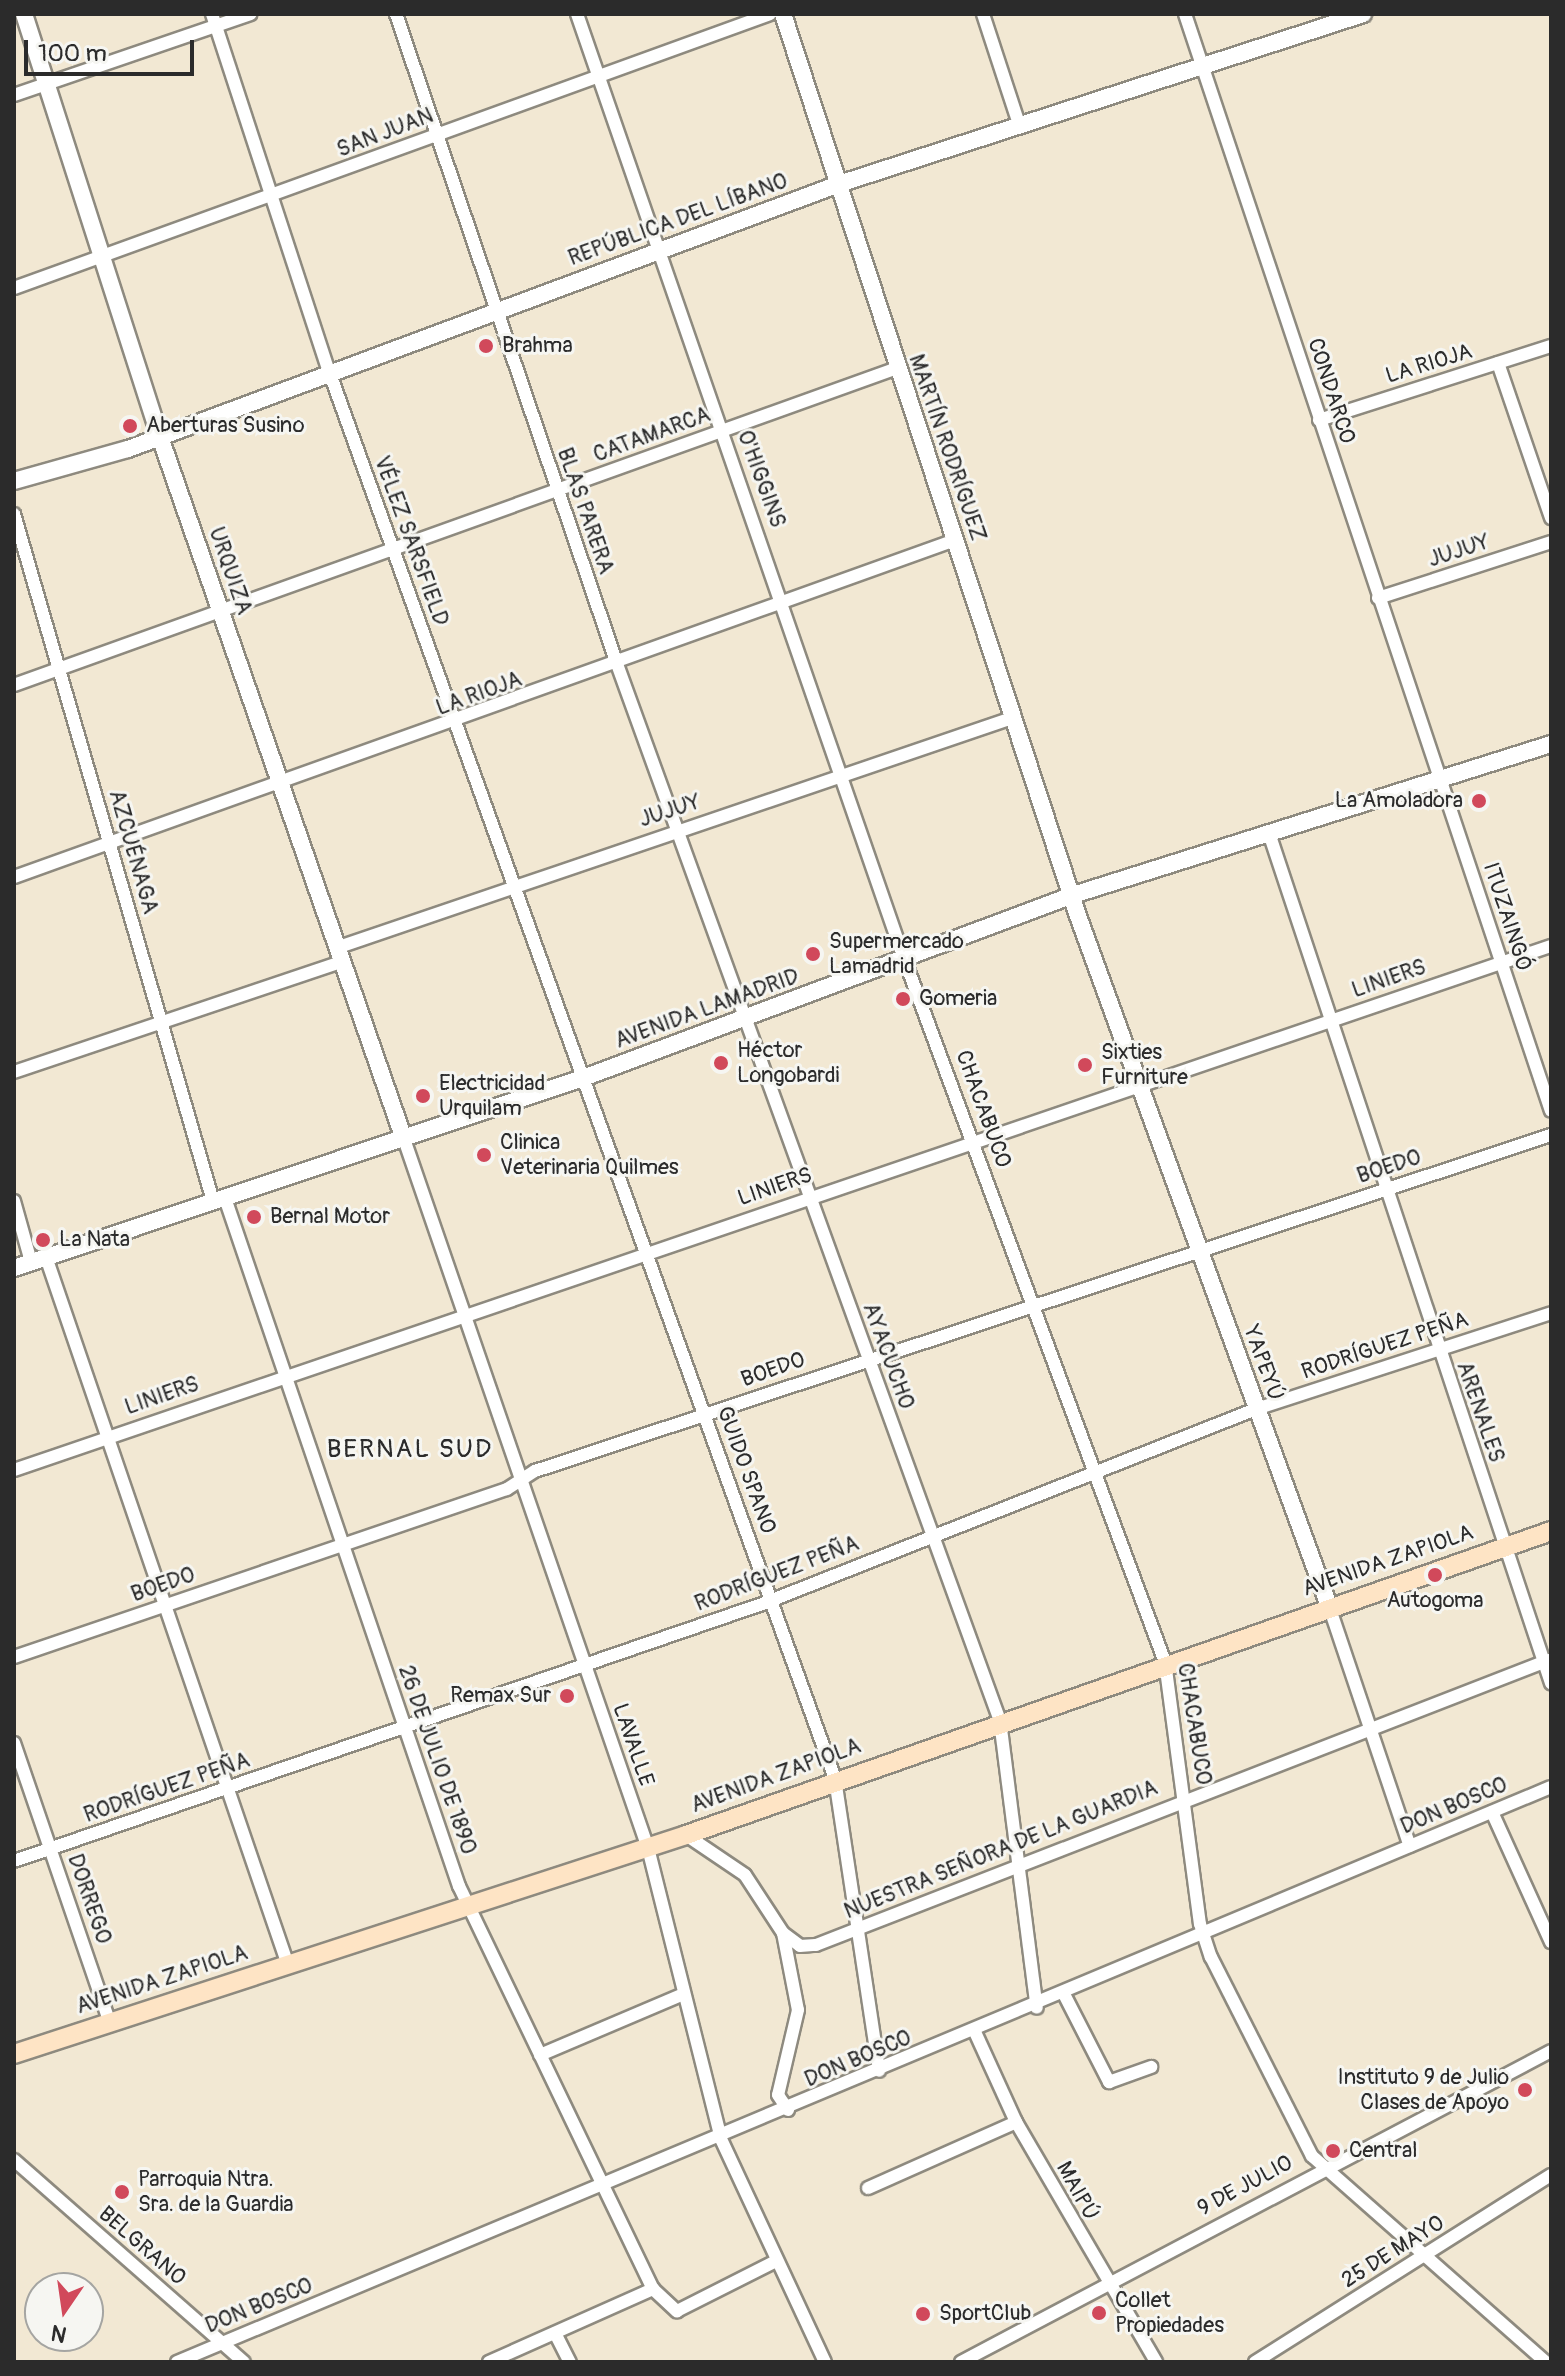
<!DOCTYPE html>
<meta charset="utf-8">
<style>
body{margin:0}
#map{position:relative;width:1565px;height:2376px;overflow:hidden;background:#f2e8d3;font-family:Pangolin,sans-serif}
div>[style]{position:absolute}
.roads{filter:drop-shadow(2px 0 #8e8a7f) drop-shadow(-2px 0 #8e8a7f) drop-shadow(0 2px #8e8a7f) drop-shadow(0 -2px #8e8a7f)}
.minor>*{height:12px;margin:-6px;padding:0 6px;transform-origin:6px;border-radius:6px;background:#fff}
.tertiary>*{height:16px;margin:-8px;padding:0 8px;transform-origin:8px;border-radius:8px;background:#fff}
.secondary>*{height:18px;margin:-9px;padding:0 9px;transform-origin:9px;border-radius:9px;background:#fee4c5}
.dots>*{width:22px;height:22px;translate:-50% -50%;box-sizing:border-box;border:4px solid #f6f6f2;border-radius:50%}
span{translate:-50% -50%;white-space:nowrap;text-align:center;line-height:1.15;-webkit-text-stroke:6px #f6f6f2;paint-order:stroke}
.street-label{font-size:22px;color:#2b2b2b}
.poi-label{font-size:22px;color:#2b2b2b}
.left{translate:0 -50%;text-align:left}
.right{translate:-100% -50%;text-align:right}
.quarter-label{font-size:26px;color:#2b2b2b;letter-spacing:2px}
.frame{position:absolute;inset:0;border:16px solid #2b2b2b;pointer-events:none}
.north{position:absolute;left:24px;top:2272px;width:80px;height:80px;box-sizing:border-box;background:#f6f6f2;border:2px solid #a5a5a2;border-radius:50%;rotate:193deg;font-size:22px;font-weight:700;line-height:32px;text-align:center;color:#2b2b2b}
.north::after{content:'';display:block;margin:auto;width:28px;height:36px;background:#d1495b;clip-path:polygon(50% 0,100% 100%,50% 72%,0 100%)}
.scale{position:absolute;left:24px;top:40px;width:170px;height:36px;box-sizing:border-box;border:4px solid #2b2b2b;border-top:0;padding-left:10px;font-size:24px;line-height:28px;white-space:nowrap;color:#2b2b2b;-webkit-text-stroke:6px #f6f6f2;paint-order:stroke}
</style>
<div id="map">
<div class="roads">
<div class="minor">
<i style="left:212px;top:14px;width:376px;rotate:71.9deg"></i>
<i style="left:329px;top:371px;width:1496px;rotate:70.23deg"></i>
<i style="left:835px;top:1779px;width:295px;rotate:81.4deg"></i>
<i style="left:396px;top:14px;width:687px;rotate:71.22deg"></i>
<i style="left:617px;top:664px;width:1124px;rotate:70.08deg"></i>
<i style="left:1000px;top:1721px;width:289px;rotate:82.7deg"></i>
<i style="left:577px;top:14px;width:990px;rotate:70.91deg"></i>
<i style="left:901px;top:950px;width:759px;rotate:69.66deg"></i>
<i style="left:1165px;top:1662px;width:264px;rotate:82.4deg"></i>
<i style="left:1200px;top:1924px;width:35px;rotate:72deg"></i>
<i style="left:1211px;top:1957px;width:223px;rotate:63.1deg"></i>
<i style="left:1312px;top:2156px;width:312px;rotate:41.4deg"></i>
<i style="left:983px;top:14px;width:116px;rotate:71.9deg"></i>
<i style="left:1185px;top:14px;width:1156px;rotate:71.55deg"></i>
<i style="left:14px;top:95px;width:250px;rotate:-18.9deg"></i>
<i style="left:14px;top:288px;width:804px;rotate:-19.92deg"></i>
<i style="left:1498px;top:363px;width:164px;rotate:71.1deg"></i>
<i style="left:1319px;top:420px;width:244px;rotate:-17.7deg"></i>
<i style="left:14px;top:514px;width:715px;rotate:73.85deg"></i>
<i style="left:1378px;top:598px;width:182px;rotate:-17.9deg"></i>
<i style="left:14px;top:685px;width:938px;rotate:-19.75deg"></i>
<i style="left:1269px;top:833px;width:896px;rotate:71.65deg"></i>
<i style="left:14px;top:877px;width:1000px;rotate:-19.7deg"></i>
<i style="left:339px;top:947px;width:714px;rotate:-18.79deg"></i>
<i style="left:14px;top:1072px;width:348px;rotate:-18.6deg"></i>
<i style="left:404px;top:1139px;width:750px;rotate:71.01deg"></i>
<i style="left:648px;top:1848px;width:300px;rotate:75.9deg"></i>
<i style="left:721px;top:2139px;width:246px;rotate:65deg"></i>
<i style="left:225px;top:1198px;width:727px;rotate:71.22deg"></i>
<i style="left:459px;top:1886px;width:447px;rotate:64.3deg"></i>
<i style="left:653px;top:2289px;width:33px;rotate:43deg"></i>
<i style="left:677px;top:2311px;width:109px;rotate:-26.8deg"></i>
<i style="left:14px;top:1201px;width:63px;rotate:74.4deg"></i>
<i style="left:46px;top:1257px;width:748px;rotate:71.13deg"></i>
<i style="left:14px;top:1470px;width:1624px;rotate:-18.83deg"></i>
<i style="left:1329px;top:1606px;width:253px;rotate:71.4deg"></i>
<i style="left:14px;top:1657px;width:521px;rotate:-18.82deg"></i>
<i style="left:507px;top:1489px;width:33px;rotate:-33deg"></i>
<i style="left:535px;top:1471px;width:1070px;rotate:-18.3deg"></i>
<i style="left:14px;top:1743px;width:294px;rotate:71.1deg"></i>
<i style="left:1492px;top:1812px;width:143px;rotate:65.6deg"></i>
<i style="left:686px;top:1835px;width:71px;rotate:34.1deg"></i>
<i style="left:745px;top:1875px;width:69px;rotate:56.8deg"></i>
<i style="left:783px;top:1933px;width:78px;rotate:79deg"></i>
<i style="left:798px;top:2010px;width:87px;rotate:103.2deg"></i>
<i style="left:778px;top:2095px;width:18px;rotate:56deg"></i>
<i style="left:14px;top:1861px;width:791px;rotate:-18.96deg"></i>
<i style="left:762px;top:1604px;width:531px;rotate:-21.54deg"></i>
<i style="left:1256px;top:1409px;width:310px;rotate:-18deg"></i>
<i style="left:783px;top:1933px;width:21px;rotate:37deg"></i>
<i style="left:800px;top:1946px;width:16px;rotate:-4deg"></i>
<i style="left:816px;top:1945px;width:786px;rotate:-21.25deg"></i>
<i style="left:1065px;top:1996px;width:97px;rotate:62.9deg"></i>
<i style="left:1109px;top:2082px;width:45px;rotate:-19.7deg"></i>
<i style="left:975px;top:2032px;width:99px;rotate:65.5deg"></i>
<i style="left:1016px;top:2122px;width:278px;rotate:59.7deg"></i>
<i style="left:540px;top:2055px;width:156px;rotate:-23deg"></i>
<i style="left:14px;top:2160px;width:306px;rotate:41.3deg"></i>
<i style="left:868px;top:2188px;width:162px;rotate:-24deg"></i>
<i style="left:555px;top:2333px;width:33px;rotate:63deg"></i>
<i style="left:177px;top:2362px;width:1489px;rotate:-22.71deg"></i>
<i style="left:489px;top:2362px;width:180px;rotate:-24deg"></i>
<i style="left:961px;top:2362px;width:667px;rotate:-27.79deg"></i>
<i style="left:1255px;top:2362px;width:350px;rotate:-32.3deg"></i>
</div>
<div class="tertiary">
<i style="left:24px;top:14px;width:441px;rotate:72.2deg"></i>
<i style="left:159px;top:434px;width:746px;rotate:70.84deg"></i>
<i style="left:783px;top:14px;width:946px;rotate:71.89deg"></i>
<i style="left:1077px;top:913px;width:737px;rotate:70.02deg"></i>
<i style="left:14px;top:481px;width:118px;rotate:-15.7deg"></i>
<i style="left:128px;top:449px;width:759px;rotate:-20.44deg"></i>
<i style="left:839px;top:184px;width:551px;rotate:-17.97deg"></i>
<i style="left:14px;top:1268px;width:600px;rotate:-18.47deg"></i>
<i style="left:583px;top:1078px;width:523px;rotate:-20.48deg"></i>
<i style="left:1073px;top:895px;width:501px;rotate:-17.53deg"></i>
</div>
<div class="secondary">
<i style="left:14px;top:2054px;width:707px;rotate:-18.05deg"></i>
<i style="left:686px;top:1835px;width:917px;rotate:-19.36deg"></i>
</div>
</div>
<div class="dots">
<i style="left:486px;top:346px;background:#d1495b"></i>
<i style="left:130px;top:426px;background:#d1495b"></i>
<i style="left:1479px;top:801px;background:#d1495b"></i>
<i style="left:813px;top:954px;background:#d1495b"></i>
<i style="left:903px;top:999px;background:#d1495b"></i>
<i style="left:721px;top:1063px;background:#d1495b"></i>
<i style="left:1085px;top:1065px;background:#d1495b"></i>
<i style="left:423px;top:1096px;background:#d1495b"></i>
<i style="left:484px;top:1155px;background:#d1495b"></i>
<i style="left:254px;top:1217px;background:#d1495b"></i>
<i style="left:43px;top:1240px;background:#d1495b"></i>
<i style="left:1435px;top:1575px;background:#d1495b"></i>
<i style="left:567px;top:1696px;background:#d1495b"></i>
<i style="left:1525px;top:2090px;background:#d1495b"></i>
<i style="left:1333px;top:2151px;background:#d1495b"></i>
<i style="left:122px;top:2192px;background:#d1495b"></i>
<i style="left:1099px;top:2313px;background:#d1495b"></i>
<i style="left:923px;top:2314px;background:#d1495b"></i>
</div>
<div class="street-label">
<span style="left:385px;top:133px;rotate:-21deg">SAN JUAN</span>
<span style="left:678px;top:220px;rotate:-20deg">REPÚBLICA DEL LÍBANO</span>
<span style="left:1429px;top:364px;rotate:-17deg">LA RIOJA</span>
<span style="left:1331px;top:391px;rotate:72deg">CONDARCO</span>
<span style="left:652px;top:435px;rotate:-20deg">CATAMARCA</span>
<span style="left:947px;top:448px;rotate:71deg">MARTÍN RODRÍGUEZ</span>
<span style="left:761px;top:479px;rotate:70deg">O'HIGGINS</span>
<span style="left:585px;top:511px;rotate:71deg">BLAS PARERA</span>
<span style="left:411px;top:541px;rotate:70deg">VÉLEZ SARSFIELD</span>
<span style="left:1459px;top:551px;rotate:-18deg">JUJUY</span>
<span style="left:230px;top:571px;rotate:71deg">URQUIZA</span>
<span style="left:479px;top:694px;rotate:-20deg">LA RIOJA</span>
<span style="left:670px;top:811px;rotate:-18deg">JUJUY</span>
<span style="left:133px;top:852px;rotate:74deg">AZCUÉNAGA</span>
<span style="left:1507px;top:917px;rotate:72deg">ITUZAINGÓ</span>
<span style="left:1389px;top:979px;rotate:-19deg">LINIERS</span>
<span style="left:707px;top:1009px;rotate:-20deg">AVENIDA LAMADRID</span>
<span style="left:983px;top:1109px;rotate:70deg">CHACABUCO</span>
<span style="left:1389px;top:1167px;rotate:-18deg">BOEDO</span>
<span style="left:775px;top:1187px;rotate:-19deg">LINIERS</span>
<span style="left:1385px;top:1346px;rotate:-18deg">RODRÍGUEZ PEÑA</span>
<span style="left:888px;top:1356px;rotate:70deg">AYACUCHO</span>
<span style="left:1263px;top:1363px;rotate:70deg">YAPEYÚ</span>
<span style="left:773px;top:1370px;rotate:-19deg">BOEDO</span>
<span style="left:162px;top:1396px;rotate:-19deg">LINIERS</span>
<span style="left:1480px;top:1412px;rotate:71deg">ARENALES</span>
<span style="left:746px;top:1470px;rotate:70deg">GUIDO SPANO</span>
<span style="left:1388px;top:1561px;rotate:-19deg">AVENIDA ZAPIOLA</span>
<span style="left:777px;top:1574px;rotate:-21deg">RODRÍGUEZ PEÑA</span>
<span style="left:163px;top:1585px;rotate:-19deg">BOEDO</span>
<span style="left:1194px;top:1724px;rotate:81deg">CHACABUCO</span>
<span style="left:633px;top:1745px;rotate:71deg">LAVALLE</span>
<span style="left:437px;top:1760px;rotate:71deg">26 DE JULIO DE 1890</span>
<span style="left:776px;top:1776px;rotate:-20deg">AVENIDA ZAPIOLA</span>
<span style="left:167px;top:1788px;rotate:-19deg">RODRÍGUEZ PEÑA</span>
<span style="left:1454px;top:1806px;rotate:-23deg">DON BOSCO</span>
<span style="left:1001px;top:1850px;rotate:-22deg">NUESTRA SEÑORA DE LA GUARDIA</span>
<span style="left:89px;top:1899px;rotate:71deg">DORREGO</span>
<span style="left:162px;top:1980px;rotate:-18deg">AVENIDA ZAPIOLA</span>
<span style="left:858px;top:2059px;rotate:-23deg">DON BOSCO</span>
<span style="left:1245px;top:2186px;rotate:-28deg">9 DE JULIO</span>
<span style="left:1077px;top:2191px;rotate:61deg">MAIPÚ</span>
<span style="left:142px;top:2246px;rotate:41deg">BELGRANO</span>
<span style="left:1393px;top:2252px;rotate:-32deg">25 DE MAYO</span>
<span style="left:259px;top:2306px;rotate:-22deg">DON BOSCO</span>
</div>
<div class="poi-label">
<span class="left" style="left:502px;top:346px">Brahma</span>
<span class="left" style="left:146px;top:426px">Aberturas Susino</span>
<span class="right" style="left:1463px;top:801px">La Amoladora</span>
<span class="left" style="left:829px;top:954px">Supermercado<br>Lamadrid</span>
<span class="left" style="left:919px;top:999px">Gomeria</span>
<span class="left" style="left:737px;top:1063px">Héctor<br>Longobardi</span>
<span class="left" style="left:1101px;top:1065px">Sixties<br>Furniture</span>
<span class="left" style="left:439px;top:1096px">Electricidad<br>Urquilam</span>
<span class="left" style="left:500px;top:1155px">Clinica<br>Veterinaria Quilmes</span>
<span class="left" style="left:270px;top:1217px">Bernal Motor</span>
<span class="left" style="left:59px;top:1240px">La Nata</span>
<span style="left:1435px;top:1601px">Autogoma</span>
<span class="right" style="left:551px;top:1696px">Remax Sur</span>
<span class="right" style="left:1509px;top:2090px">Instituto 9 de Julio<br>Clases de Apoyo</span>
<span class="left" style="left:1349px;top:2151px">Central</span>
<span class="left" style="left:138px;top:2192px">Parroquia Ntra.<br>Sra. de la Guardia</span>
<span class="left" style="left:1115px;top:2313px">Collet<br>Propiedades</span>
<span class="left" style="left:939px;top:2314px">SportClub</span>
</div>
<div class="quarter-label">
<span style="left:410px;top:1450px">BERNAL SUD</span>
</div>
<div class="frame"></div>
<div class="north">N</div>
<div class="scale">100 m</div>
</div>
